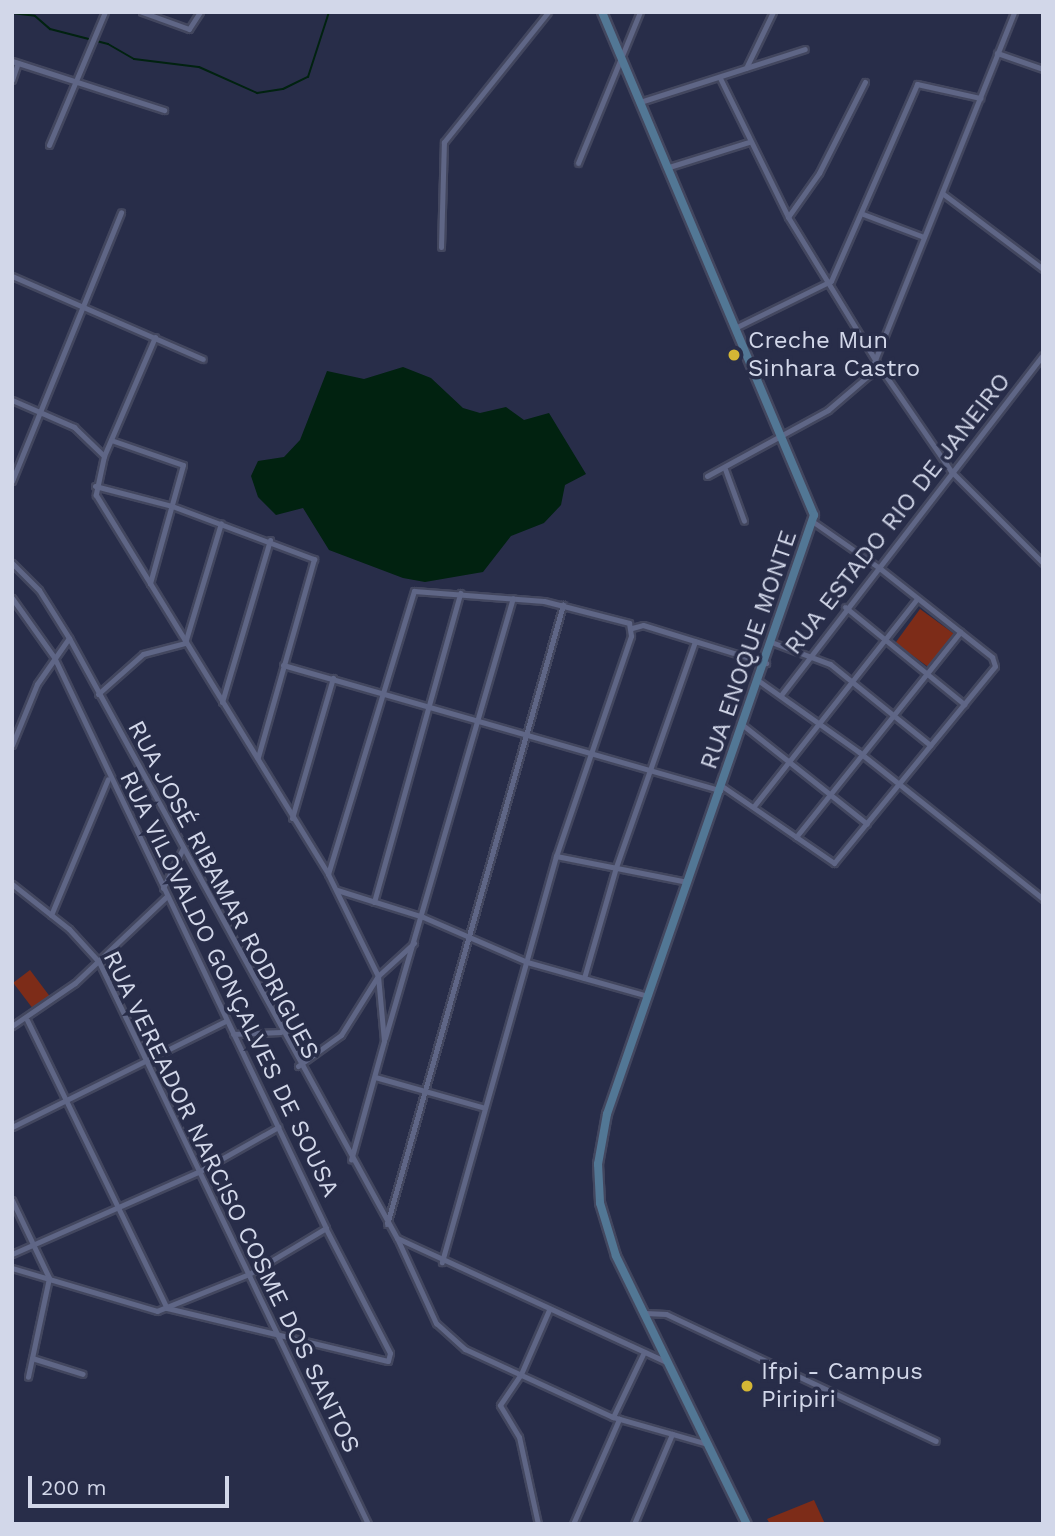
<!DOCTYPE html>
<meta charset="utf-8">
<style>
body{margin:0}
#map{position:relative;width:1055px;height:1536px;overflow:hidden;background:#282d49;font-family:"Work Sans",sans-serif}
div>[style]{position:absolute}
.green>*{inset:0;background:#7d2c18;transform-origin:0 0}
.water>*{inset:0;background:#012210}
.stream>*{height:2px;margin:-1px;padding:0 1px;transform-origin:1px;border-radius:1px;background:#012210}
.roads{filter:drop-shadow(2px 0 #43475f) drop-shadow(-2px 0 #43475f) drop-shadow(0 2px #43475f) drop-shadow(0 -2px #43475f)}
.minor>*{height:5px;margin:-2.5px;padding:0 2.5px;transform-origin:2.5px;border-radius:2.5px;background:#5f6686}
.secondary>*{height:8px;margin:-4px;padding:0 4px;transform-origin:4px;border-radius:4px;background:#527795}
.dots>*{width:19px;height:19px;translate:-50% -50%;box-sizing:border-box;border:4px solid #282d49;border-radius:50%}
span{translate:-50% -50%;white-space:nowrap;text-align:center;line-height:1.15;-webkit-text-stroke:7px #282d49;paint-order:stroke}
.poi-label{font-size:24px;color:#d2d7e9}
.left{translate:0 -50%;text-align:left}
.street-label{font-size:24px;color:#d2d7e9}
.frame{position:absolute;inset:0;border:14px solid #d2d7e9;pointer-events:none}
.scale{position:absolute;left:28px;top:1476px;width:201px;height:32px;box-sizing:border-box;border:4px solid #d2d7e9;border-top:0;padding-left:9px;font-size:21px;line-height:24px;white-space:nowrap;color:#d2d7e9;-webkit-text-stroke:5px #282d49;paint-order:stroke}
</style>
<div id="map">
<div class="green">
<i style="left:920px;top:609px;width:42px;height:42px;rotate:36deg"></i>
<i style="left:30px;top:970px;width:34px;height:21px;rotate:53deg"></i>
<i style="clip-path:polygon(814px 1500px,825px 1524px,770px 1524px,767px 1519px)"></i>
</div>
<div class="water">
<i style="clip-path:polygon(403px 367px,431px 378px,463px 408px,480px 413px,506px 407px,524px 420px,549px 413px,586px 474px,565px 485px,561px 505px,544px 523px,511px 536px,483px 572px,425px 582px,403px 578px,329px 550px,303px 508px,276px 515px,258px 497px,251px 476px,258px 461px,284px 457px,300px 440px,327px 371px,364px 379px)"></i>
</div>
<div class="stream">
<i style="left:12px;top:13px;width:23px;rotate:7deg"></i>
<i style="left:35px;top:16px;width:20px;rotate:41deg"></i>
<i style="left:50px;top:29px;width:60px;rotate:14.5deg"></i>
<i style="left:108px;top:44px;width:30px;rotate:30deg"></i>
<i style="left:134px;top:59px;width:65px;rotate:7deg"></i>
<i style="left:199px;top:67px;width:64px;rotate:24.1deg"></i>
<i style="left:257px;top:93px;width:26px;rotate:-9deg"></i>
<i style="left:283px;top:89px;width:28px;rotate:-26deg"></i>
<i style="left:308px;top:77px;width:68px;rotate:-72.1deg"></i>
</div>
<div class="roads">
<div class="minor">
<i style="left:142px;top:12px;width:50px;rotate:19.9deg"></i>
<i style="left:189px;top:29px;width:20px;rotate:-57deg"></i>
<i style="left:997px;top:53px;width:49px;rotate:19.2deg"></i>
<i style="left:12px;top:61px;width:160px;rotate:17.9deg"></i>
<i style="left:746px;top:68px;width:62px;rotate:-64.3deg"></i>
<i style="left:720px;top:78px;width:155px;rotate:63.9deg"></i>
<i style="left:788px;top:217px;width:171px;rotate:58.6deg"></i>
<i style="left:877px;top:363px;width:131px;rotate:55.6deg"></i>
<i style="left:951px;top:471px;width:130px;rotate:45deg"></i>
<i style="left:12px;top:80px;width:18px;rotate:-71deg"></i>
<i style="left:640px;top:102px;width:173px;rotate:-17.8deg"></i>
<i style="left:49px;top:145px;width:144px;rotate:-67.2deg"></i>
<i style="left:578px;top:163px;width:163px;rotate:-67.7deg"></i>
<i style="left:669px;top:167px;width:84px;rotate:-17.4deg"></i>
<i style="left:942px;top:193px;width:126px;rotate:37deg"></i>
<i style="left:863px;top:214px;width:65px;rotate:20.7deg"></i>
<i style="left:788px;top:217px;width:54px;rotate:-54.8deg"></i>
<i style="left:819px;top:173px;width:102px;rotate:-63.2deg"></i>
<i style="left:441px;top:247px;width:105px;rotate:-88.4deg"></i>
<i style="left:444px;top:142px;width:166px;rotate:-51.3deg"></i>
<i style="left:12px;top:276px;width:208px;rotate:23.5deg"></i>
<i style="left:739px;top:326px;width:102px;rotate:-26.1deg"></i>
<i style="left:831px;top:281px;width:215px;rotate:-66.4deg"></i>
<i style="left:917px;top:84px;width:65px;rotate:12.5deg"></i>
<i style="left:155px;top:337px;width:129px;rotate:113.2deg"></i>
<i style="left:104px;top:456px;width:40px;rotate:102deg"></i>
<i style="left:96px;top:495px;width:444px;rotate:58.5deg"></i>
<i style="left:328px;top:874px;width:114px;rotate:63.9deg"></i>
<i style="left:378px;top:976px;width:65px;rotate:84.7deg"></i>
<i style="left:384px;top:1041px;width:123px;rotate:105.5deg"></i>
<i style="left:12px;top:400px;width:68px;rotate:23.5deg"></i>
<i style="left:74px;top:427px;width:42px;rotate:44deg"></i>
<i style="left:111px;top:440px;width:76px;rotate:19.1deg"></i>
<i style="left:183px;top:465px;width:123px;rotate:105.6deg"></i>
<i style="left:725px;top:469px;width:55px;rotate:69.9deg"></i>
<i style="left:707px;top:476px;width:138px;rotate:-28.6deg"></i>
<i style="left:828px;top:410px;width:54px;rotate:-40.5deg"></i>
<i style="left:869px;top:375px;width:391px;rotate:-68.2deg"></i>
<i style="left:12px;top:481px;width:290px;rotate:-67.9deg"></i>
<i style="left:95px;top:486px;width:80px;rotate:14.6deg"></i>
<i style="left:172px;top:506px;width:152px;rotate:20.5deg"></i>
<i style="left:314px;top:559px;width:206px;rotate:105.8deg"></i>
<i style="left:12px;top:563px;width:38px;rotate:45deg"></i>
<i style="left:39px;top:590px;width:57px;rotate:58deg"></i>
<i style="left:69px;top:638px;width:684px;rotate:61.34deg"></i>
<i style="left:397px;top:1238px;width:94px;rotate:65.4deg"></i>
<i style="left:436px;top:1323px;width:39px;rotate:42deg"></i>
<i style="left:465px;top:1349px;width:163px;rotate:24.7deg"></i>
<i style="left:613px;top:1417px;width:99px;rotate:15.9deg"></i>
<i style="left:12px;top:598px;width:72px;rotate:54.6deg"></i>
<i style="left:54px;top:657px;width:632px;rotate:64.53deg"></i>
<i style="left:326px;top:1228px;width:90px;rotate:149.1deg"></i>
<i style="left:249px;top:1274px;width:99px;rotate:158.1deg"></i>
<i style="left:157px;top:1311px;width:151px;rotate:-163.5deg"></i>
<i style="left:845px;top:607px;width:154px;rotate:39.2deg"></i>
<i style="left:632px;top:628px;width:11px;rotate:-15deg"></i>
<i style="left:643px;top:625px;width:129px;rotate:17.2deg"></i>
<i style="left:185px;top:643px;width:125px;rotate:-73.3deg"></i>
<i style="left:774px;top:643px;width:60px;rotate:20.6deg"></i>
<i style="left:830px;top:664px;width:129px;rotate:39deg"></i>
<i style="left:283px;top:665px;width:455px;rotate:16deg"></i>
<i style="left:759px;top:681px;width:123px;rotate:35.4deg"></i>
<i style="left:859px;top:752px;width:236px;rotate:38.6deg"></i>
<i style="left:98px;top:694px;width:60px;rotate:-41.6deg"></i>
<i style="left:143px;top:654px;width:43px;rotate:-14.7deg"></i>
<i style="left:781px;top:695px;width:429px;rotate:-52.4deg"></i>
<i style="left:222px;top:702px;width:169px;rotate:-73.5deg"></i>
<i style="left:744px;top:726px;width:157px;rotate:38.5deg"></i>
<i style="left:12px;top:745px;width:66px;rotate:-67.7deg"></i>
<i style="left:37px;top:684px;width:56px;rotate:-55.2deg"></i>
<i style="left:722px;top:786px;width:136px;rotate:34.5deg"></i>
<i style="left:834px;top:863px;width:254px;rotate:-50.7deg"></i>
<i style="left:995px;top:666px;width:9px;rotate:-108deg"></i>
<i style="left:992px;top:657px;width:145px;rotate:-141.7deg"></i>
<i style="left:878px;top:567px;width:77px;rotate:-145.1deg"></i>
<i style="left:754px;top:806px;width:263px;rotate:-51.8deg"></i>
<i style="left:292px;top:818px;width:146px;rotate:-73.7deg"></i>
<i style="left:796px;top:837px;width:263px;rotate:-51.3deg"></i>
<i style="left:556px;top:856px;width:134px;rotate:11.2deg"></i>
<i style="left:328px;top:874px;width:296px;rotate:-73.1deg"></i>
<i style="left:414px;top:591px;width:130px;rotate:4.4deg"></i>
<i style="left:544px;top:601px;width:88px;rotate:14.5deg"></i>
<i style="left:629px;top:623px;width:13px;rotate:81deg"></i>
<i style="left:631px;top:636px;width:232px;rotate:108.8deg"></i>
<i style="left:556px;top:856px;width:422px;rotate:105.7deg"></i>
<i style="left:12px;top:884px;width:73px;rotate:38.3deg"></i>
<i style="left:69px;top:929px;width:45px;rotate:47.7deg"></i>
<i style="left:99px;top:962px;width:623px;rotate:64.42deg"></i>
<i style="left:163px;top:888px;width:45px;rotate:-63.4deg"></i>
<i style="left:337px;top:890px;width:90px;rotate:17.4deg"></i>
<i style="left:423px;top:917px;width:113px;rotate:23.4deg"></i>
<i style="left:527px;top:962px;width:126px;rotate:15.7deg"></i>
<i style="left:374px;top:902px;width:321px;rotate:-74.4deg"></i>
<i style="left:51px;top:915px;width:147px;rotate:-67.3deg"></i>
<i style="left:584px;top:978px;width:116px;rotate:-73.9deg"></i>
<i style="left:616px;top:867px;width:239px;rotate:-70.7deg"></i>
<i style="left:27px;top:1020px;width:320px;rotate:64.1deg"></i>
<i style="left:167px;top:1308px;width:227px;rotate:13.5deg"></i>
<i style="left:388px;top:1361px;width:8px;rotate:-76deg"></i>
<i style="left:390px;top:1353px;width:140px;rotate:-117.3deg"></i>
<i style="left:12px;top:1026px;width:76px;rotate:-34.3deg"></i>
<i style="left:75px;top:983px;width:125px;rotate:-43.4deg"></i>
<i style="left:233px;top:1034px;width:48px;rotate:-2.4deg"></i>
<i style="left:385px;top:1038px;width:458px;rotate:-73.8deg"></i>
<i style="left:298px;top:1066px;width:53px;rotate:-35.8deg"></i>
<i style="left:341px;top:1035px;width:70px;rotate:-57.9deg"></i>
<i style="left:378px;top:976px;width:49px;rotate:-42.5deg"></i>
<i style="left:375px;top:1077px;width:114px;rotate:15.7deg"></i>
<i style="left:12px;top:1127px;width:239px;rotate:-26.4deg"></i>
<i style="left:12px;top:1200px;width:86px;rotate:64.6deg"></i>
<i style="left:49px;top:1278px;width:101px;rotate:102deg"></i>
<i style="left:387px;top:1224px;width:644px;rotate:-74.13deg"></i>
<i style="left:397px;top:1238px;width:297px;rotate:24.7deg"></i>
<i style="left:12px;top:1254px;width:206px;rotate:-23.8deg"></i>
<i style="left:200px;top:1171px;width:90px;rotate:-29.4deg"></i>
<i style="left:645px;top:1313px;width:21px;rotate:3deg"></i>
<i style="left:666px;top:1314px;width:298px;rotate:25.2deg"></i>
<i style="left:32px;top:1358px;width:53px;rotate:17.4deg"></i>
<i style="left:613px;top:1417px;width:72px;rotate:-64.5deg"></i>
<i style="left:538px;top:1524px;width:89px;rotate:-102.3deg"></i>
<i style="left:519px;top:1437px;width:37px;rotate:-121deg"></i>
<i style="left:500px;top:1405px;width:37px;rotate:-56deg"></i>
<i style="left:521px;top:1374px;width:70px;rotate:-66.4deg"></i>
<i style="left:573px;top:1524px;width:115px;rotate:-66.3deg"></i>
<i style="left:634px;top:1524px;width:98px;rotate:-67.1deg"></i>
</div>
<div class="secondary">
<i style="left:602px;top:12px;width:546px;rotate:67.15deg"></i>
<i style="left:814px;top:515px;width:634px;rotate:109.06deg"></i>
<i style="left:607px;top:1114px;width:51px;rotate:100.2deg"></i>
<i style="left:598px;top:1164px;width:39px;rotate:87deg"></i>
<i style="left:600px;top:1203px;width:55px;rotate:73.2deg"></i>
<i style="left:616px;top:1256px;width:298px;rotate:64deg"></i>
</div>
</div>
<div class="dots">
<i style="left:734px;top:355px;background:#d4b635"></i>
<i style="left:747px;top:1386px;background:#d4b635"></i>
</div>
<div class="poi-label">
<span class="left" style="left:748px;top:355px">Creche Mun<br>Sinhara Castro</span>
<span class="left" style="left:761px;top:1386px">Ifpi - Campus<br>Piripiri</span>
</div>
<div class="street-label">
<span style="left:898px;top:514px;rotate:-52deg">RUA ESTADO RIO DE JANEIRO</span>
<span style="left:749px;top:650px;rotate:-71deg">RUA ENOQUE MONTE</span>
<span style="left:223px;top:890px;rotate:62deg">RUA JOSÉ RIBAMAR RODRIGUES</span>
<span style="left:229px;top:984px;rotate:64deg">RUA VILOVALDO GONÇALVES DE SOUSA</span>
<span style="left:231px;top:1202px;rotate:64deg">RUA VEREADOR NARCISO COSME DOS SANTOS</span>
</div>
<div class="frame"></div>
<div class="scale">200 m</div>
</div>
